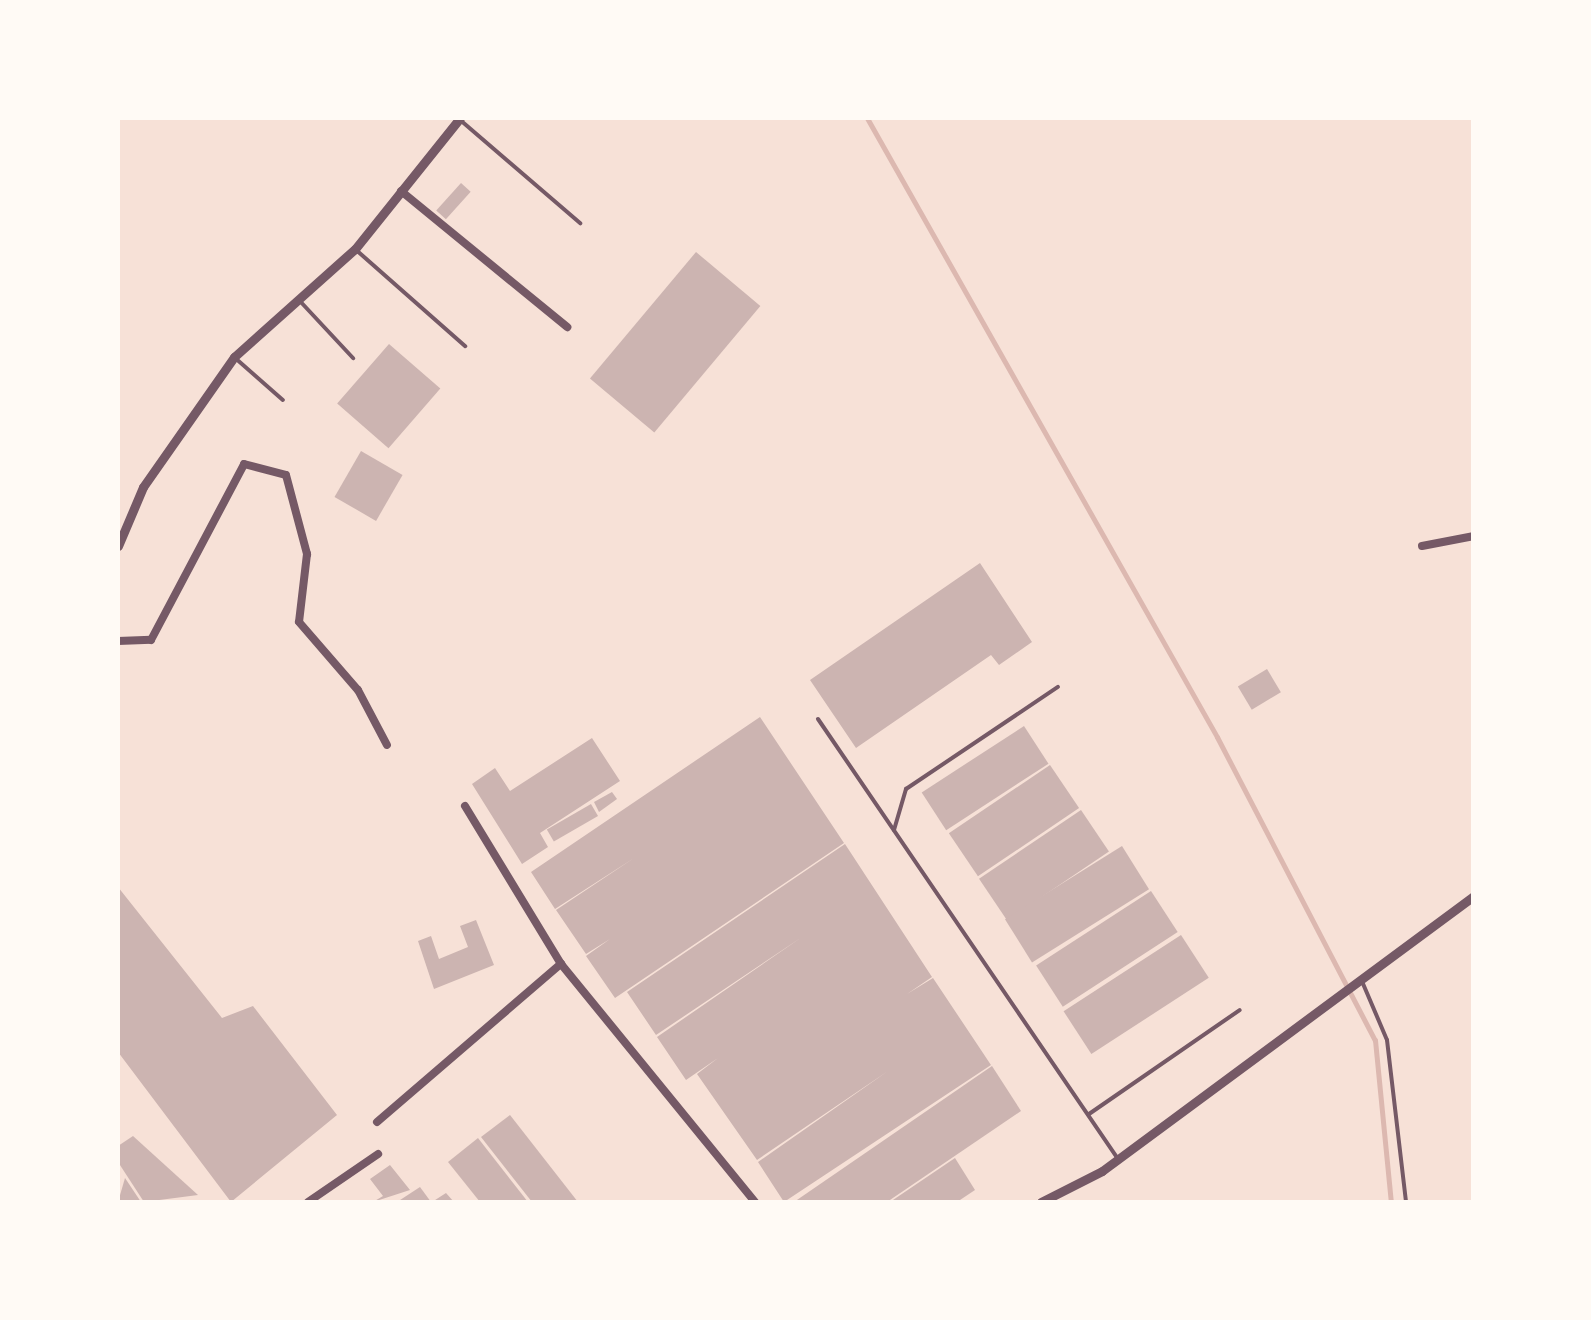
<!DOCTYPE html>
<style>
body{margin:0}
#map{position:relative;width:1591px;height:1320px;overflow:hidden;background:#f7e1d7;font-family:"Titillium Web",sans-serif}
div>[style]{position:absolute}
.stream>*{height:5px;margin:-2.5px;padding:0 2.5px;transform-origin:2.5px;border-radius:2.5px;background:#dcb8b0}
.building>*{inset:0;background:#ccb4b1;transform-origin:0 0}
.service>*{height:4px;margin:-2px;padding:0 2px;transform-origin:2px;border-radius:2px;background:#755966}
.minor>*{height:8px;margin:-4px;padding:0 4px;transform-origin:4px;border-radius:4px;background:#755966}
.tertiary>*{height:9px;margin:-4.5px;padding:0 4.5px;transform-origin:4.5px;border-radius:4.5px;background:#755966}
span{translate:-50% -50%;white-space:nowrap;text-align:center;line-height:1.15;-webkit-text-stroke:10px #fffaf5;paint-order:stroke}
.frame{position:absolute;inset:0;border:120px solid #fffaf5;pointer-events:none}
</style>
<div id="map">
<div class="stream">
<i style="left:867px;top:118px;width:711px;rotate:60.51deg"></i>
<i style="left:1217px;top:737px;width:342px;rotate:62.5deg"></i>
<i style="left:1375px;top:1040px;width:163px;rotate:84.4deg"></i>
</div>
<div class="building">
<i style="left:461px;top:183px;width:13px;height:37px;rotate:42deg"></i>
<i style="left:696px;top:252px;width:84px;height:165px;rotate:40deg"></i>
<i style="left:389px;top:344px;width:68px;height:79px;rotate:41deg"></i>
<i style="left:361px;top:451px;width:48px;height:53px;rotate:30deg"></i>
<i style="clip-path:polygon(980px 563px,1032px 642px,999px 665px,991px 655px,856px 748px,810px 680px)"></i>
<i style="left:1267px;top:669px;width:27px;height:34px;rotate:59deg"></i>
<i style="clip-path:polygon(760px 717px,844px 843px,615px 998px,586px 956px,610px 939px,586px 954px,556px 910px,634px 858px,555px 909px,531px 872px)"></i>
<i style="left:1024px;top:726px;width:45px;height:122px;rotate:57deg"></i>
<i style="clip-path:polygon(592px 738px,620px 781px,540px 833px,548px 847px,522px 864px,472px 784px,495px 768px,510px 791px)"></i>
<i style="left:1050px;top:765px;width:52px;height:122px;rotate:56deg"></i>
<i style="clip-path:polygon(612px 792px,617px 799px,599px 812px,594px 802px)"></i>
<i style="left:591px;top:804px;width:14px;height:51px;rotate:60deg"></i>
<i style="left:1081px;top:810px;width:50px;height:123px;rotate:56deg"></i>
<i style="clip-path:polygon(845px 844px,932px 977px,907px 994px,933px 978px,991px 1065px,784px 1202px,758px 1162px,888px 1071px,757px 1160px,697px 1074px,718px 1058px,686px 1080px,657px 1037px,802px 937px,656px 1035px,627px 992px)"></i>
<i style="left:1122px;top:846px;width:51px;height:138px;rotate:58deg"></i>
<i style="clip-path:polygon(118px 887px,222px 1018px,253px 1006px,337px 1115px,231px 1202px,118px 1052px)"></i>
<i style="left:1151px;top:891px;width:49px;height:137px;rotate:57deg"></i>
<i style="clip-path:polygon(476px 920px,494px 965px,434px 989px,418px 941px,431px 936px,439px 959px,468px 947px,460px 926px)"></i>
<i style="left:1181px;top:935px;width:51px;height:140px;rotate:57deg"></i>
<i style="clip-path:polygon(992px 1066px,1021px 1111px,887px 1202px,794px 1202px)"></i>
<i style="clip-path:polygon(510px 1115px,578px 1202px,532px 1202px,481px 1137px)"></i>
<i style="clip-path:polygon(133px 1136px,198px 1195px,144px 1202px,118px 1162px,118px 1146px)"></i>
<i style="clip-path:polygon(478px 1138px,528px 1202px,480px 1202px,448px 1162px)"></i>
<i style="clip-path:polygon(955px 1158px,975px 1190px,957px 1202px,890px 1202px)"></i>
<i style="clip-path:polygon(390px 1165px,410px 1190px,373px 1202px,383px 1196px,370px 1179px)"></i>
<i style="clip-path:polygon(125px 1178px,141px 1202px,118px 1202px)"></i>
<i style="clip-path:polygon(420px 1187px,431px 1202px,397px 1202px)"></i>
<i style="clip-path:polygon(446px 1193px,454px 1202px,432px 1202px)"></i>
</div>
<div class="service">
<i style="left:459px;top:119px;width:160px;rotate:40.7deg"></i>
<i style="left:355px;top:249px;width:147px;rotate:41.4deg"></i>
<i style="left:298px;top:299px;width:81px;rotate:47deg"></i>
<i style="left:234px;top:357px;width:65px;rotate:41.3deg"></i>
<i style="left:818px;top:719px;width:533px;rotate:55.71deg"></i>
<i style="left:894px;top:830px;width:43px;rotate:-73.7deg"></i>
<i style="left:906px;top:789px;width:183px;rotate:-33.9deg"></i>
<i style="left:1361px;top:979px;width:66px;rotate:66.9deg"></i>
<i style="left:1387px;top:1040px;width:163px;rotate:83.3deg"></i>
<i style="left:1089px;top:1114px;width:183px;rotate:-34.6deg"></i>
</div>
<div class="minor">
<i style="left:401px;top:191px;width:215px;rotate:39.3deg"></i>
<i style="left:1422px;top:546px;width:53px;rotate:-10.9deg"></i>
<i style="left:118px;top:641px;width:33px;rotate:-2deg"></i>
<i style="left:151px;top:640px;width:199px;rotate:-62.1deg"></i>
<i style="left:244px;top:464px;width:43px;rotate:14.7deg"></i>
<i style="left:286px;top:475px;width:82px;rotate:75.1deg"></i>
<i style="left:307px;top:554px;width:68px;rotate:96.7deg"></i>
<i style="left:299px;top:622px;width:90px;rotate:49.1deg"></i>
<i style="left:358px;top:690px;width:62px;rotate:62.2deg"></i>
<i style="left:465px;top:806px;width:185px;rotate:58.7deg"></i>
<i style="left:561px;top:964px;width:307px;rotate:50.8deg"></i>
<i style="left:377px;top:1122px;width:243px;rotate:-40.7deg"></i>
<i style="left:308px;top:1202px;width:85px;rotate:-34.4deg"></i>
</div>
<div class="tertiary">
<i style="left:118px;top:546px;width:64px;rotate:-67deg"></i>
<i style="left:143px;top:487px;width:159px;rotate:-55deg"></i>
<i style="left:234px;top:357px;width:162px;rotate:-41.8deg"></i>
<i style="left:355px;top:249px;width:168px;rotate:-51.3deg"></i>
<i style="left:1041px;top:1202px;width:68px;rotate:-26.9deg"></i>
<i style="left:1102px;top:1171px;width:463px;rotate:-36.5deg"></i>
</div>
<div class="frame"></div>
</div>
